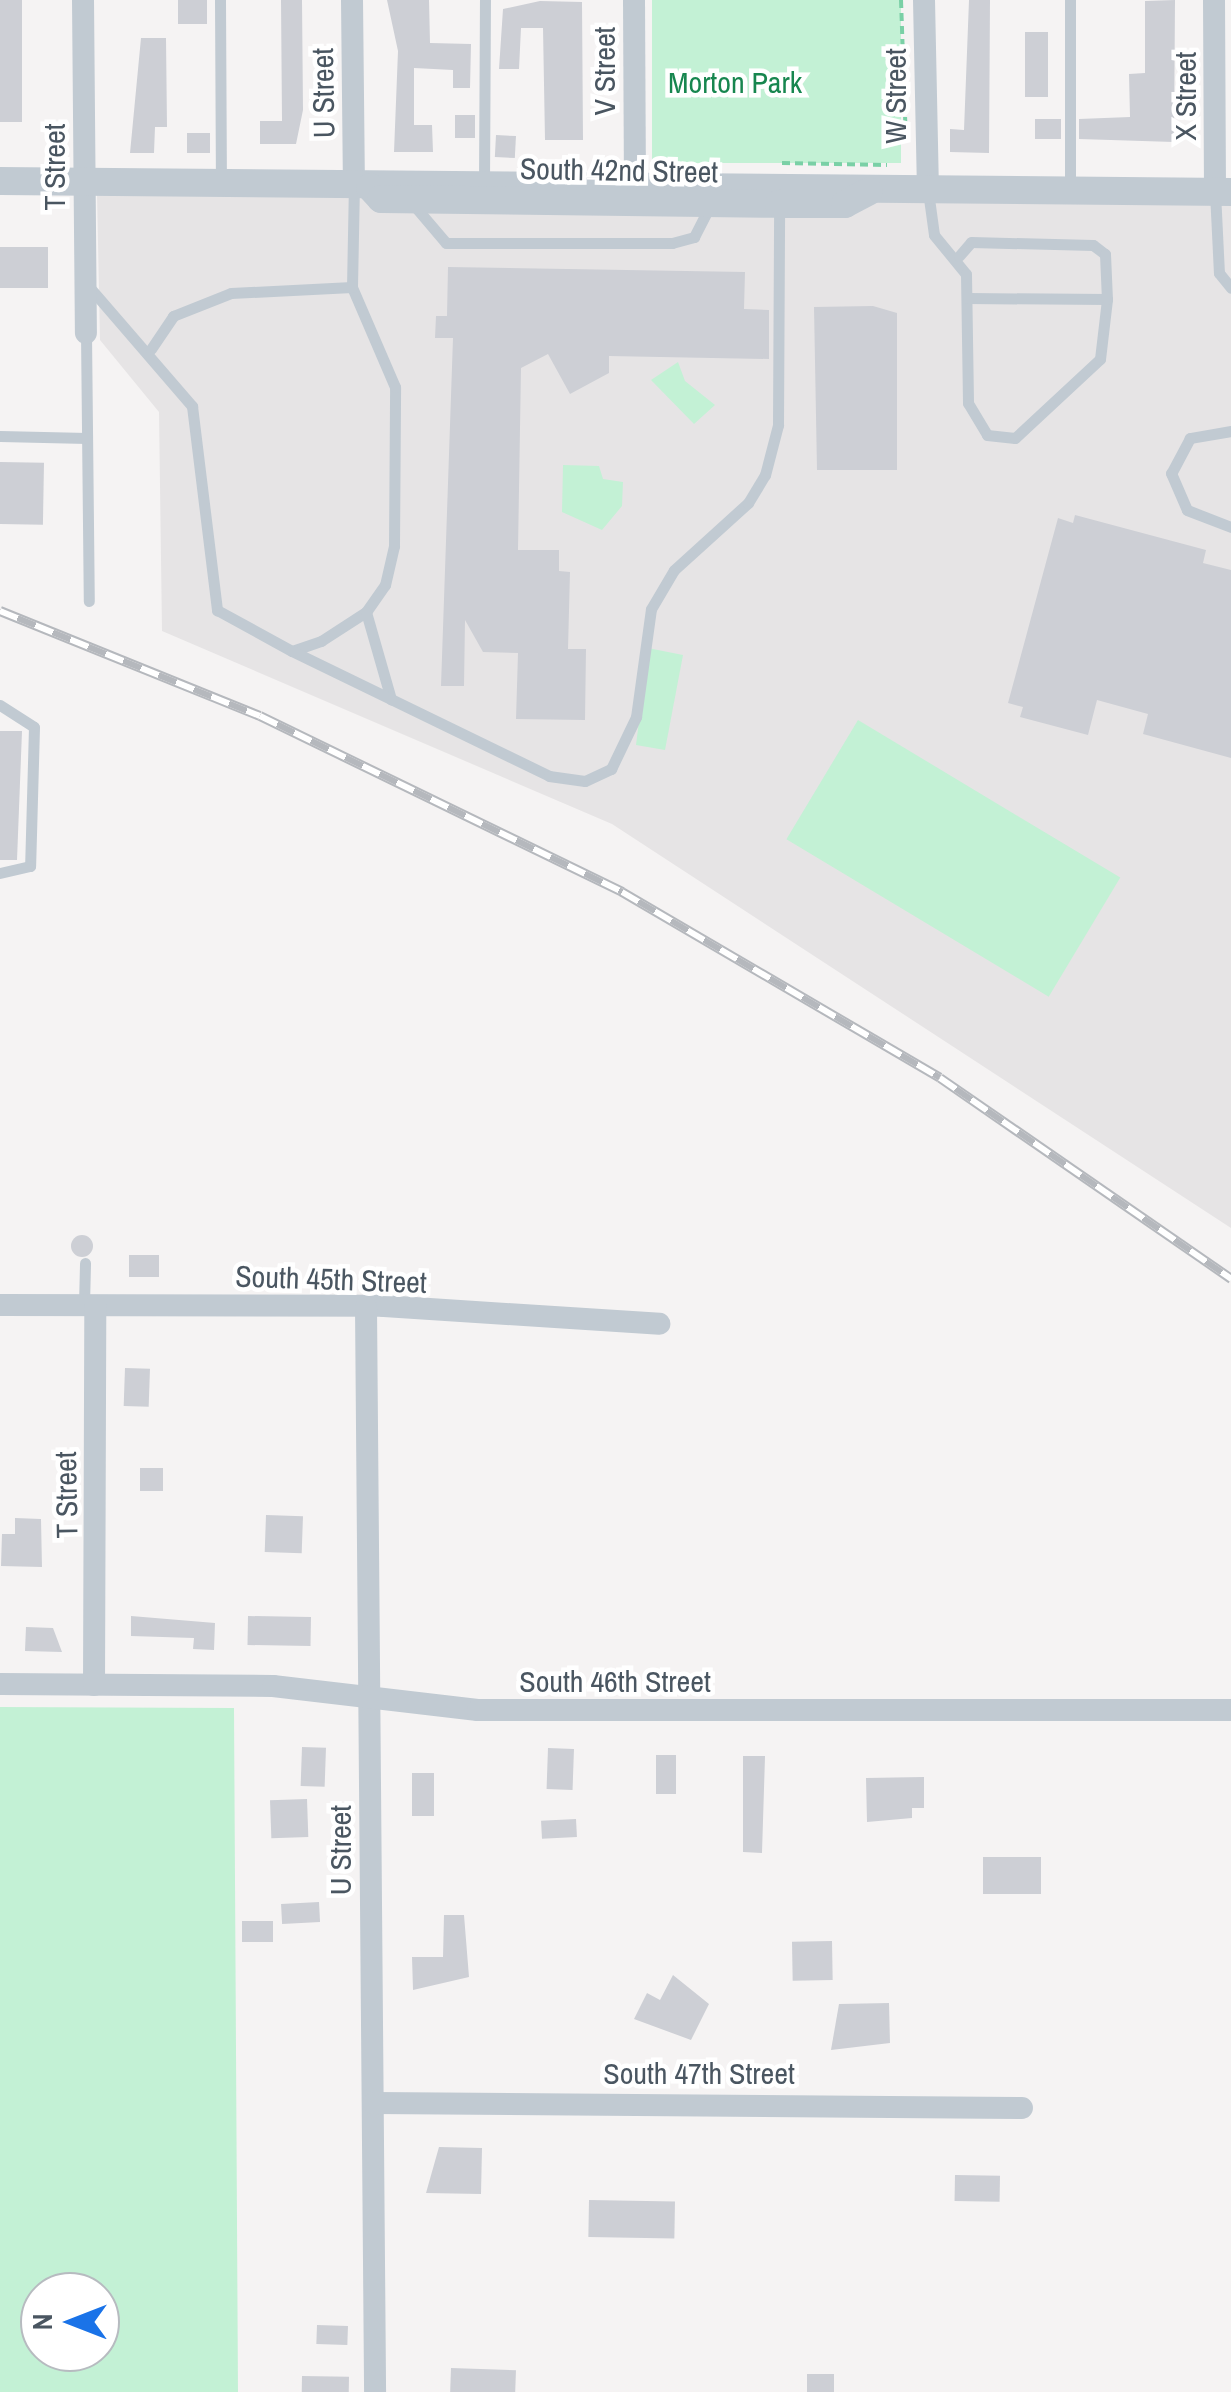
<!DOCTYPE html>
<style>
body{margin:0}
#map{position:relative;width:1231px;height:2392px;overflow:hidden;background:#f5f3f3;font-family:"Archivo Narrow",sans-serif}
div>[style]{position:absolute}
.education>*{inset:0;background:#e6e4e5}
.green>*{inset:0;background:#c3f1d5;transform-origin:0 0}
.building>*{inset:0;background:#cdcfd5;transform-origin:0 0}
.round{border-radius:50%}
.path>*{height:4px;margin-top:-2px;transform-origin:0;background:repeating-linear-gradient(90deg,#7ad0a6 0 8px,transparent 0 13px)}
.service>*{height:11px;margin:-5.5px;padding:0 5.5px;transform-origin:5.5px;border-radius:5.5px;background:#c1cad2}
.minor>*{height:22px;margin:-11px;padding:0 11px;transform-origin:11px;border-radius:11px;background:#c1cad2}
.tertiary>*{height:28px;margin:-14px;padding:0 14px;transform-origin:14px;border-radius:14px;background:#c1cad2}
.rail>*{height:10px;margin-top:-5px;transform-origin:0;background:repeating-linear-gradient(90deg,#fff 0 19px,#b5b8bd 0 38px);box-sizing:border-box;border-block:2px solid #b5b8bd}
span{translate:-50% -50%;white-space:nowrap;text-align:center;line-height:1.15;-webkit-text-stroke:9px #fff;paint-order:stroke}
.street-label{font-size:30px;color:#4a5661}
.park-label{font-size:30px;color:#17864f}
.north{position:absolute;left:20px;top:2272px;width:100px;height:100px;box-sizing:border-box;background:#fff;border:2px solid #b7bbc0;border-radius:50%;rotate:270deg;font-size:28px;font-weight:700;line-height:40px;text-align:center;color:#4a5661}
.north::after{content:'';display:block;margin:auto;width:35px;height:45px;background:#1a73e8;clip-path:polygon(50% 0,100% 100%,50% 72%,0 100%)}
</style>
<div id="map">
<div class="education">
<i style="clip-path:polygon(97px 194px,1231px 197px,1231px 1228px,612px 824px,162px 631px,159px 412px,100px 340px)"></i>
</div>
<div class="green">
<i style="left:652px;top:0;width:249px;height:163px"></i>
<i style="clip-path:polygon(678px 362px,685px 381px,715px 405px,694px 424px,651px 380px)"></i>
<i style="clip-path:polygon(563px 465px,599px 466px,603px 479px,623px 482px,622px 506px,602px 530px,562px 512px)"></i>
<i style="clip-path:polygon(648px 648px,683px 655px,665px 750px,636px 745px)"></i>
<i style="left:858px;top:720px;width:306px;height:139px;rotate:31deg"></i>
<i style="clip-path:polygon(evenodd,0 1707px,234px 1708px,238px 2392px,0 2392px,0 1707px,40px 2292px,100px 2292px,100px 2352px,40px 2352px,40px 2292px)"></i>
</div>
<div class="building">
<i style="left:0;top:0;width:22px;height:122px"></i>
<i style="left:178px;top:0;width:29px;height:24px"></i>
<i style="clip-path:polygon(281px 0,302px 0,303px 110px,296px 144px,260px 144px,260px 121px,282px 121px)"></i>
<i style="clip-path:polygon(387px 0,429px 0,430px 43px,471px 44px,470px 88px,453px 88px,453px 70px,414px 68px,414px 125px,432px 125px,433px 152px,394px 152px,398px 51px)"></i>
<i style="clip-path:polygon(969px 0,990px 0,989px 153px,950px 152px,950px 129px,964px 130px)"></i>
<i style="clip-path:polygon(1175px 0,1174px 142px,1079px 139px,1079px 119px,1130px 117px,1129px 74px,1145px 73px,1145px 1px)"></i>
<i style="clip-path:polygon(540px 1px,582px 2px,583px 140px,545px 140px,543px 28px,521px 28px,519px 69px,499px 69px,503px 9px)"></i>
<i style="left:1025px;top:32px;width:23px;height:65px"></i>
<i style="clip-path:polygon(141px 38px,166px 38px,167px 127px,155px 127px,154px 153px,130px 153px)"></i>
<i style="left:455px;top:115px;width:20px;height:23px"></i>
<i style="left:1061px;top:119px;width:20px;height:26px;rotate:90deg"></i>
<i style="left:210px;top:133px;width:20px;height:23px;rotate:90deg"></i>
<i style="left:496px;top:135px;width:20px;height:22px;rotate:3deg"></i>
<i style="left:48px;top:247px;width:41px;height:48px;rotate:90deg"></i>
<i style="clip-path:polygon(448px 267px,745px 272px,744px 309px,769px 310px,769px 359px,609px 356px,609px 373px,570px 394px,548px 354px,521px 368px,518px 550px,559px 550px,559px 571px,570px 572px,568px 649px,586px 649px,585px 720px,516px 719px,518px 653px,483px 652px,465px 620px,464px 686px,441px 686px,453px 338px,435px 338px,436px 316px,447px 316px)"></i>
<i style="clip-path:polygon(873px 306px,897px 313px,897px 470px,817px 470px,814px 307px)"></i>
<i style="left:0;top:462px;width:44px;height:62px;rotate:1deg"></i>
<i style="clip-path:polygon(1075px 515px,1206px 550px,1203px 563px,1231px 570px,1231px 758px,1143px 734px,1148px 714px,1097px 700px,1088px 735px,1020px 717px,1023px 707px,1008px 703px,1058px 518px,1073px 523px)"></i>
<i style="clip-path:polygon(0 731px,22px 731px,17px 860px,0 860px)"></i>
<i class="round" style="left:71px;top:1235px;width:22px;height:22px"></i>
<i style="left:129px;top:1255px;width:30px;height:22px"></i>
<i style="left:125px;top:1368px;width:25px;height:38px;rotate:2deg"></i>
<i style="left:140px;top:1468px;width:23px;height:23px"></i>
<i style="left:266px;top:1515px;width:37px;height:37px;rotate:2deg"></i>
<i style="clip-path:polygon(15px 1518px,41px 1519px,42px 1567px,1px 1566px,2px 1534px,15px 1534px)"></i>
<i style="clip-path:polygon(131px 1616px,215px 1623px,214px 1650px,193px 1649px,194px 1638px,131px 1636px)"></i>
<i style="left:248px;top:1616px;width:63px;height:29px;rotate:1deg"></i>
<i style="clip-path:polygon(26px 1627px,53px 1628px,62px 1652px,25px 1651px)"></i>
<i style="left:302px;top:1747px;width:24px;height:39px;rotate:2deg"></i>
<i style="left:548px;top:1748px;width:26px;height:41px;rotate:2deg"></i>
<i style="left:656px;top:1755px;width:20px;height:39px"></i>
<i style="clip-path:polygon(743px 1756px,765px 1756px,762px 1853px,743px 1852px)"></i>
<i style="left:412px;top:1773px;width:22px;height:43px"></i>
<i style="clip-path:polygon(924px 1777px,924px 1808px,912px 1808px,912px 1818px,867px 1822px,866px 1778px)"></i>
<i style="left:307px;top:1799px;width:38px;height:37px;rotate:88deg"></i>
<i style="left:576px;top:1819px;width:18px;height:35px;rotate:87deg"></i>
<i style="left:983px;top:1857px;width:58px;height:37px"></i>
<i style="left:319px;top:1902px;width:20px;height:38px;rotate:87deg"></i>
<i style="clip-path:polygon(444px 1915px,464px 1915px,469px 1977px,413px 1990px,412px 1957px,443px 1957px)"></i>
<i style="left:242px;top:1921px;width:31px;height:21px"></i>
<i style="left:832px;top:1941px;width:39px;height:40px;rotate:89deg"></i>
<i style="clip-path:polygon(673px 1975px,709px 2004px,691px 2040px,634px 2019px,647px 1993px,660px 2000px)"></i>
<i style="clip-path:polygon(889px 2003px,890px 2043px,831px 2050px,839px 2004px)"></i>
<i style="clip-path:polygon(439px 2147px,482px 2148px,481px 2194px,426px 2193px)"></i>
<i style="left:955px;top:2175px;width:45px;height:26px;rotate:1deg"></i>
<i style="left:589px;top:2200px;width:86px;height:37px;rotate:1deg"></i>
<i style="left:317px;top:2325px;width:31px;height:19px;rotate:2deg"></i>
<i style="left:451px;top:2368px;width:65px;height:24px;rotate:2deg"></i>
<i style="left:807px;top:2374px;width:27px;height:18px"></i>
<i style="left:302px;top:2376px;width:47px;height:16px;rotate:1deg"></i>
</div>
<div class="path">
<i style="left:901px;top:0;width:140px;rotate:88deg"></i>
<i style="left:782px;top:163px;width:105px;rotate:1.1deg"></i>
</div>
<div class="service">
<i style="left:220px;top:0;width:180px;rotate:89.7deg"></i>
<i style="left:1070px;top:0;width:189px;rotate:90deg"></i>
<i style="left:484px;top:186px;width:186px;rotate:-89.7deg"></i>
<i style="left:928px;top:191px;width:44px;rotate:82.2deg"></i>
<i style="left:934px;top:235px;width:50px;rotate:50.6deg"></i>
<i style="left:966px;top:274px;width:129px;rotate:89.1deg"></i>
<i style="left:968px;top:403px;width:37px;rotate:59deg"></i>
<i style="left:987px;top:435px;width:28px;rotate:6deg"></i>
<i style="left:1015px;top:438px;width:116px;rotate:-42.9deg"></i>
<i style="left:1100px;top:359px;width:60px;rotate:-83.3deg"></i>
<i style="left:1107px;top:299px;width:139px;rotate:-179.6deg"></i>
<i style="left:1215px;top:192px;width:81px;rotate:87.2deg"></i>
<i style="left:1219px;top:273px;width:19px;rotate:51deg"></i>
<i style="left:412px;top:203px;width:52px;rotate:49.6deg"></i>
<i style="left:446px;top:243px;width:226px"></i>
<i style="left:672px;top:243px;width:23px;rotate:-15deg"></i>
<i style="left:694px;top:237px;width:38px;rotate:-63deg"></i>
<i style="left:959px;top:256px;width:18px;rotate:-49deg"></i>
<i style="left:971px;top:242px;width:122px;rotate:1.4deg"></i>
<i style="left:1093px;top:245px;width:15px;rotate:37deg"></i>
<i style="left:1105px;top:254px;width:45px;rotate:87.5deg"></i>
<i style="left:91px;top:289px;width:155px;rotate:49.2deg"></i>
<i style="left:192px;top:406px;width:206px;rotate:83deg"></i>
<i style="left:217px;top:610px;width:85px;rotate:28.7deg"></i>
<i style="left:292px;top:651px;width:31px;rotate:-19deg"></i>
<i style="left:321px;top:641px;width:54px;rotate:-32.8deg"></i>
<i style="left:366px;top:612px;width:33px;rotate:-55deg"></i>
<i style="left:385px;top:585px;width:40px;rotate:-77deg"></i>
<i style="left:394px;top:546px;width:159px;rotate:-89.6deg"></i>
<i style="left:395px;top:387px;width:109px;rotate:-113.3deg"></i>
<i style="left:352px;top:287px;width:100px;rotate:-88.9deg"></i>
<i style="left:86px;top:333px;width:268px;rotate:89.4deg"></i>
<i style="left:151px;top:349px;width:40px;rotate:-56deg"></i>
<i style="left:173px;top:316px;width:62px;rotate:-21.6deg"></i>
<i style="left:231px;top:293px;width:121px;rotate:-2.8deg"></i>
<i style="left:1231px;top:431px;width:42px;rotate:170.3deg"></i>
<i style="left:1190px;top:438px;width:40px;rotate:118deg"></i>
<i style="left:1171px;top:473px;width:40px;rotate:66.6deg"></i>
<i style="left:1187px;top:510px;width:47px;rotate:21.1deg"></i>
<i style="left:0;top:436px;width:87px;rotate:1.3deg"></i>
<i style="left:366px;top:612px;width:91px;rotate:74deg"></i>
<i style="left:292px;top:651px;width:286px;rotate:25.9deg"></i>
<i style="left:549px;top:776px;width:36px;rotate:8deg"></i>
<i style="left:585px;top:781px;width:29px;rotate:-25deg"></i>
<i style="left:611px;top:769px;width:58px;rotate:-64.3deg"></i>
<i style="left:636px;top:717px;width:109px;rotate:-82.1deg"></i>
<i style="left:651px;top:609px;width:45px;rotate:-59.5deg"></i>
<i style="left:674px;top:570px;width:100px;rotate:-42.2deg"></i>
<i style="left:748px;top:503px;width:33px;rotate:-59deg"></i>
<i style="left:765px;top:475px;width:52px;rotate:-75.4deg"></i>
<i style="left:778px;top:425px;width:222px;rotate:-89.7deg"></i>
<i style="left:0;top:705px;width:40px;rotate:32.9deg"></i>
<i style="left:34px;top:727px;width:139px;rotate:91.6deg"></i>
<i style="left:30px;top:866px;width:31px;rotate:167deg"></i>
<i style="left:84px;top:1305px;width:42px;rotate:-88.6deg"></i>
</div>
<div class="minor">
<i style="left:83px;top:0;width:333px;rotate:89.5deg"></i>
<i style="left:352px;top:0;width:186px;rotate:89.4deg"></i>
<i style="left:634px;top:0;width:201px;rotate:89.7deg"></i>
<i style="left:924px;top:0;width:191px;rotate:88.8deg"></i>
<i style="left:1214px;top:0;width:192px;rotate:89.7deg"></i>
<i style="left:0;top:1305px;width:384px;rotate:0.1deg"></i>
<i style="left:384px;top:1306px;width:276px;rotate:3.7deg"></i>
<i style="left:366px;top:1307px;width:1085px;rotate:89.52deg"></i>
<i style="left:0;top:1684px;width:273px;rotate:0.4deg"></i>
<i style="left:273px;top:1686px;width:206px;rotate:6.7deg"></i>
<i style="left:478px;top:1710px;width:753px"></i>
<i style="left:94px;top:1685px;width:379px;rotate:-89.8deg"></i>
<i style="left:374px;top:2103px;width:648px;rotate:0.44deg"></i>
</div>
<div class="tertiary">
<i style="left:0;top:181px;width:1231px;rotate:0.51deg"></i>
<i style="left:370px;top:187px;width:16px;rotate:47deg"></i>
<i style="left:381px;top:199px;width:398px;rotate:0.7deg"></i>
<i style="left:779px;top:204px;width:66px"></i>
<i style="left:845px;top:204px;width:27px;rotate:-28deg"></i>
</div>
<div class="rail">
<i style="left:0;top:611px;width:280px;rotate:22deg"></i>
<i style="left:260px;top:716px;width:403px;rotate:25.9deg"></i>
<i style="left:622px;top:892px;width:368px;rotate:30.3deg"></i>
<i style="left:940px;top:1078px;width:354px;rotate:34.6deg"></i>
</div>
<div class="street-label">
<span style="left:604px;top:71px;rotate:-90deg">V Street</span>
<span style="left:323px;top:93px;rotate:-91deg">U Street</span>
<span style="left:895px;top:96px;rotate:-90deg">W Street</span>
<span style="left:1185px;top:96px;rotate:-90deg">X Street</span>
<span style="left:54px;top:167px;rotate:-90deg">T Street</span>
<span style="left:619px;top:170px;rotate:1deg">South 42nd Street</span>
<span style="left:331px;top:1279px;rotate:2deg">South 45th Street</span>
<span style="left:66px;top:1495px;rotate:-91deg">T Street</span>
<span style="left:615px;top:1681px">South 46th Street</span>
<span style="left:340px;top:1850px;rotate:-90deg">U Street</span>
<span style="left:699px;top:2073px">South 47th Street</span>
</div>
<div class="park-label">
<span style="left:735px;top:82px">Morton Park</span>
</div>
<div class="north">N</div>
</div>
